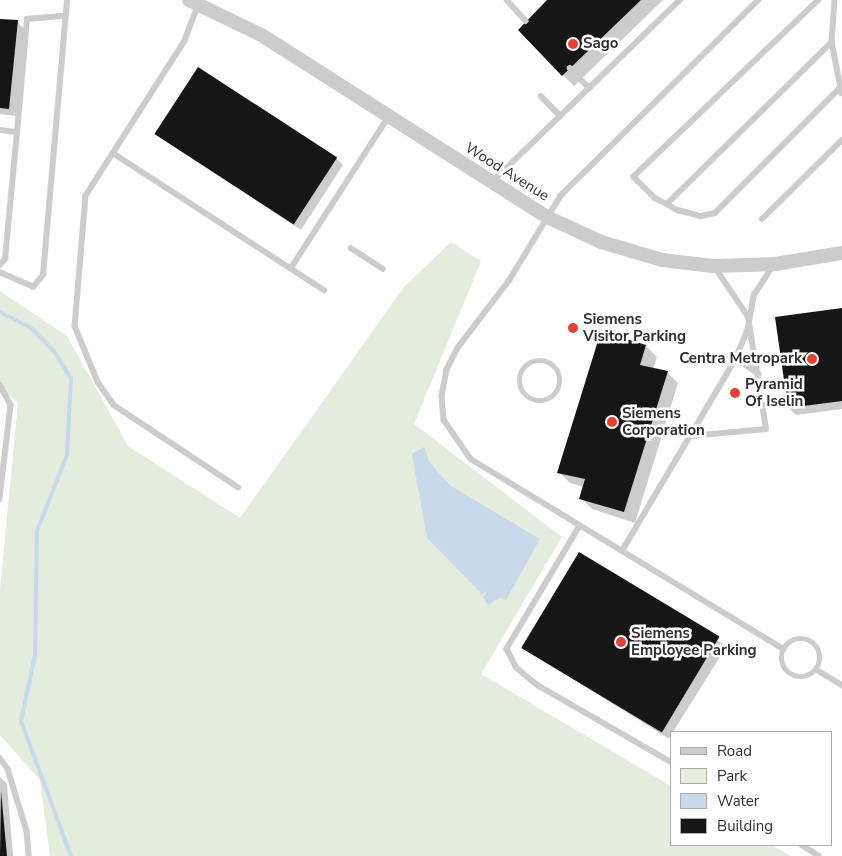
<!DOCTYPE html>
<style>
body{margin:0}
#map{position:relative;width:842px;height:856px;overflow:hidden;background:#fff;font-family:"Nunito Sans",sans-serif}
div>[style]{position:absolute}
.green>*{inset:0;background:#e3ecdd}
.water>*{inset:0;background:#c9d9ec}
.shadow>*{inset:0;background:#0003;transform-origin:0 0}
.stream>*{height:4px;margin:-2px;padding:0 2px;transform-origin:2px;border-radius:2px;background:#c9d9ec}
.building>*{inset:0;background:#161616;transform-origin:0 0}
.service>*{height:5.5px;margin:-2.75px;padding:0 2.75px;transform-origin:2.75px;border-radius:2.75px;background:#ccc}
.service>.ring{margin:-2.75px;padding:0;box-sizing:content-box;background:none;border:5.5px solid #ccc;border-radius:50%}
.tertiary>*{height:14px;margin:-7px;padding:0 7px;transform-origin:7px;border-radius:7px;background:#ccc}
.dots>*{width:14px;height:14px;translate:-50% -50%;box-sizing:border-box;border:2px solid #fff;border-radius:50%}
span{translate:-50% -50%;white-space:nowrap;text-align:center;line-height:1.15;-webkit-text-stroke:5px #fff;paint-order:stroke}
.poi-label{font-size:15px;color:#2f2f2f;font-weight:700}
.left{translate:0 -50%;text-align:left}
.right{translate:-100% -50%;text-align:right}
.street-label{font-size:15px;color:#2f2f2f}
.legend{position:absolute;left:670px;top:731px;width:162px;height:115px;box-sizing:border-box;background:#fff;border:1px solid #acacac;margin:0;padding:6px 9px;list-style:none;font-size:15px;color:#2f2f2f}
.legend li{display:flex;align-items:center;gap:10px;height:25px}
.legend b{width:25px;border:1px solid #acacac}
</style>
<div id="map">
<div class="green">
<i style="clip-path:polygon(451px 242px,481px 261px,414px 424px,562px 537px,481px 674px,671px 786px,671px 845px,772px 845px,791px 856px,50px 856px,40px 780px,0 735px,0 590px,18px 402px,0 389px,0 291px,67px 336px,128px 446px,240px 518px,404px 287px)"></i>
</div>
<div class="water">
<i style="clip-path:polygon(424px 447px,429px 462px,451px 486px,540px 539px,506px 600px,500px 598px,488px 605px,483px 597px,487px 591px,482px 594px,427px 538px,412px 454px)"></i>
</div>
<div class="shadow">
<i style="clip-path:polygon(550px 0,663px 0,574px 86px,563px 75px)"></i>
<i style="clip-path:polygon(0 20px,17px 21px,24px 29px,16px 116px,0 114px)"></i>
<i style="clip-path:polygon(156px 134px,336px 158px,343px 165px,301px 230px)"></i>
<i style="clip-path:polygon(842px 309px,842px 409px,796px 415px,789px 408px)"></i>
<i style="clip-path:polygon(646px 346px,657px 357px,653px 369px,667px 372px,678px 383px,635px 523px,592px 509px,581px 498px,584px 487px,570px 483px,559px 472px)"></i>
<i style="left:579px;top:554px;width:174px;height:109px;rotate:32deg"></i>
<i style="clip-path:polygon(0 777px,7px 784px,13px 856px,0 856px)"></i>
</div>
<div class="stream">
<i style="left:0;top:312px;width:34px;rotate:27deg"></i>
<i style="left:30px;top:327px;width:34px;rotate:45deg"></i>
<i style="left:54px;top:351px;width:32px;rotate:58deg"></i>
<i style="left:71px;top:378px;width:77px;rotate:93deg"></i>
<i style="left:67px;top:455px;width:82px;rotate:111.5deg"></i>
<i style="left:37px;top:531px;width:124px;rotate:90.9deg"></i>
<i style="left:35px;top:655px;width:67px;rotate:102deg"></i>
<i style="left:21px;top:721px;width:144px;rotate:69.7deg"></i>
</div>
<div class="building">
<i style="clip-path:polygon(547px 0,641px 0,562px 76px,518px 30px)"></i>
<i style="clip-path:polygon(0 19px,18px 20px,9px 109px,0 108px)"></i>
<i style="left:198px;top:67px;width:166px;height:80px;rotate:33deg"></i>
<i style="clip-path:polygon(842px 308px,842px 401px,788px 408px,775px 317px)"></i>
<i style="clip-path:polygon(601px 331px,646px 345px,640px 365px,668px 371px,624px 512px,579px 499px,585px 479px,557px 473px)"></i>
<i style="left:579px;top:552px;width:164px;height:112px;rotate:31deg"></i>
<i style="clip-path:polygon(1px 791px,7px 856px,0 856px)"></i>
</div>
<div class="service">
<i style="left:507px;top:0;width:28px;rotate:48deg"></i>
<i style="left:759px;top:0;width:279px;rotate:135.3deg"></i>
<i style="left:561px;top:196px;width:98px;rotate:121.3deg"></i>
<i style="left:510px;top:280px;width:86px;rotate:127.4deg"></i>
<i style="left:458px;top:348px;width:25px;rotate:117deg"></i>
<i style="left:447px;top:370px;width:26px;rotate:101deg"></i>
<i style="left:442px;top:396px;width:24px;rotate:85deg"></i>
<i style="left:444px;top:420px;width:47px;rotate:55.3deg"></i>
<i style="left:471px;top:459px;width:366px;rotate:31.3deg"></i>
<i style="left:819px;top:0;width:256px;rotate:136.3deg"></i>
<i style="left:634px;top:177px;width:30px;rotate:45deg"></i>
<i style="left:655px;top:198px;width:26px;rotate:28deg"></i>
<i style="left:678px;top:210px;width:24px;rotate:15deg"></i>
<i style="left:701px;top:216px;width:14px;rotate:-12deg"></i>
<i style="left:715px;top:213px;width:178px;rotate:-45deg"></i>
<i style="left:835px;top:0;width:42px;rotate:94.1deg"></i>
<i style="left:832px;top:42px;width:52px;rotate:78.9deg"></i>
<i style="left:199px;top:4px;width:40px;rotate:111deg"></i>
<i style="left:185px;top:41px;width:184px;rotate:122.6deg"></i>
<i style="left:86px;top:196px;width:130px;rotate:94.8deg"></i>
<i style="left:75px;top:326px;width:61px;rotate:67.7deg"></i>
<i style="left:98px;top:382px;width:28px;rotate:55deg"></i>
<i style="left:114px;top:405px;width:149px;rotate:33.5deg"></i>
<i style="left:570px;top:68px;width:28px;rotate:46deg"></i>
<i style="left:541px;top:96px;width:28px;rotate:46deg"></i>
<i style="left:0;top:130px;width:17px;rotate:7deg"></i>
<i style="left:17px;top:132px;width:113px;rotate:-84.9deg"></i>
<i style="left:27px;top:19px;width:37px;rotate:-5deg"></i>
<i style="left:113px;top:153px;width:252px;rotate:33deg"></i>
<i style="left:492px;top:182px;width:262px;rotate:-44.1deg"></i>
<i style="left:667px;top:204px;width:231px;rotate:-44.5deg"></i>
<i style="left:762px;top:219px;width:112px;rotate:-44.6deg"></i>
<i style="left:351px;top:248px;width:38px;rotate:33deg"></i>
<i style="left:0;top:265px;width:8px;rotate:-50deg"></i>
<i style="left:5px;top:259px;width:128px;rotate:-84.6deg"></i>
<i style="left:291px;top:268px;width:181px;rotate:-57.2deg"></i>
<i style="left:0;top:272px;width:36px;rotate:24deg"></i>
<i style="left:33px;top:287px;width:16px;rotate:-50deg"></i>
<i style="left:43px;top:275px;width:276px;rotate:-85deg"></i>
<i style="left:736px;top:358px;width:28px;rotate:35deg"></i>
<i class="ring" style="left:520px;top:361px;width:34.5px;height:34.5px"></i>
<i style="left:0;top:385px;width:23px;rotate:61deg"></i>
<i style="left:11px;top:405px;width:95px;rotate:96.7deg"></i>
<i style="left:689px;top:436px;width:77px;rotate:-5.2deg"></i>
<i style="left:766px;top:429px;width:113px;rotate:-99.1deg"></i>
<i style="left:748px;top:317px;width:59px;rotate:-124deg"></i>
<i style="left:580px;top:526px;width:143px;rotate:120.7deg"></i>
<i style="left:507px;top:649px;width:20px;rotate:63deg"></i>
<i style="left:516px;top:667px;width:30px;rotate:40deg"></i>
<i style="left:539px;top:686px;width:152px;rotate:29.9deg"></i>
<i style="left:622px;top:551px;width:224px;rotate:-59.4deg"></i>
<i style="left:736px;top:358px;width:32px;rotate:-68deg"></i>
<i style="left:748px;top:328px;width:34px;rotate:-80deg"></i>
<i style="left:754px;top:295px;width:35px;rotate:-57deg"></i>
<i class="ring" style="left:782px;top:639px;width:32.5px;height:32.5px"></i>
<i style="left:817px;top:670px;width:29px;rotate:31deg"></i>
<i style="left:0;top:758px;width:14px;rotate:54deg"></i>
<i style="left:8px;top:769px;width:65px;rotate:73deg"></i>
<i style="left:27px;top:831px;width:25px;rotate:85deg"></i>
<i style="left:802px;top:845px;width:20px;rotate:33deg"></i>
</div>
<div class="tertiary">
<i style="left:189px;top:0;width:82px;rotate:25.9deg"></i>
<i style="left:263px;top:36px;width:337px;rotate:32.5deg"></i>
<i style="left:547px;top:217px;width:60px;rotate:24.8deg"></i>
<i style="left:601px;top:242px;width:64px;rotate:16.4deg"></i>
<i style="left:662px;top:260px;width:51px;rotate:6.7deg"></i>
<i style="left:713px;top:266px;width:62px;rotate:-1.8deg"></i>
<i style="left:775px;top:264px;width:68px;rotate:-9.3deg"></i>
</div>
<div class="dots">
<i style="left:573px;top:44px;background:#e54232"></i>
<i style="left:573px;top:328px;background:#e54232"></i>
<i style="left:812px;top:359px;background:#e54232"></i>
<i style="left:735px;top:393px;background:#e54232"></i>
<i style="left:612px;top:422px;background:#e54232"></i>
<i style="left:621px;top:642px;background:#e54232"></i>
</div>
<div class="poi-label">
<span class="left" style="left:583px;top:44px">Sago</span>
<span class="left" style="left:583px;top:328px">Siemens<br>Visitor Parking</span>
<span class="right" style="left:802px;top:359px">Centra Metropark</span>
<span class="left" style="left:745px;top:393px">Pyramid<br>Of Iselin</span>
<span class="left" style="left:622px;top:422px">Siemens<br>Corporation</span>
<span class="left" style="left:631px;top:642px">Siemens<br>Employee Parking</span>
</div>
<div class="street-label">
<span style="left:507px;top:172px;rotate:32deg">Wood Avenue</span>
</div>
<ul class="legend">
<li><b style="height:6px;background:#ccc"></b>Road</li>
<li><b style="height:14px;background:#e3ecdd"></b>Park</li>
<li><b style="height:14px;background:#c9d9ec"></b>Water</li>
<li><b style="height:14px;background:#161616"></b>Building</li>
</ul>
</div>
